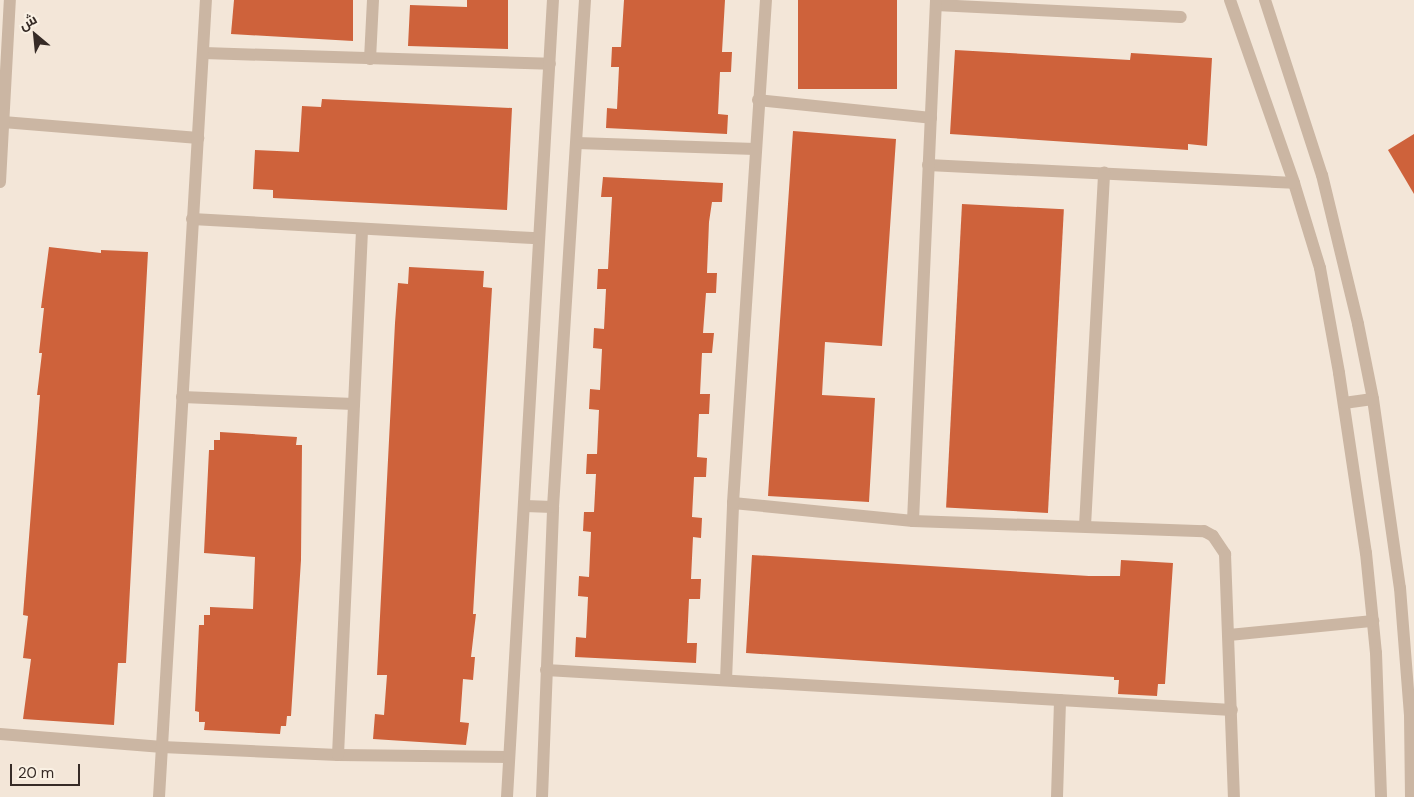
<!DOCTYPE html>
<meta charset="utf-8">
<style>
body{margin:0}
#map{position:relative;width:1414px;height:797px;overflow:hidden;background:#f3e6d8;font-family:"DM Sans",Cairo,sans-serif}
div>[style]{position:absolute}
.building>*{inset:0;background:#ce623b;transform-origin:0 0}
.minor>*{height:12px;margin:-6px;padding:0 6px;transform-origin:6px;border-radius:6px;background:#cbb6a3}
span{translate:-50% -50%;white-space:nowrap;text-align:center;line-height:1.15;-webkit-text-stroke:4px #faf1e4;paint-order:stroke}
.north{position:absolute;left:10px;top:10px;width:50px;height:50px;-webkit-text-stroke:4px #faf1e4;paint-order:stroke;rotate:332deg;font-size:14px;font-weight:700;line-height:20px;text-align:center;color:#362b26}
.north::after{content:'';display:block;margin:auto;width:18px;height:22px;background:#362b26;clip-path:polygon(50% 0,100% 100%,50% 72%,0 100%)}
.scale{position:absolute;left:10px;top:764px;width:70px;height:22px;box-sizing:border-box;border:2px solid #362b26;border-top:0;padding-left:6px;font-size:15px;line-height:18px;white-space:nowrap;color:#362b26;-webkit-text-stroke:4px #faf1e4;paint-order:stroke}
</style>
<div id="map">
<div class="building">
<i style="clip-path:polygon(234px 0,353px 0,353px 41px,231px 34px)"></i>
<i style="clip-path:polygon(467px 0,508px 0,508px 49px,408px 46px,410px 5px,467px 7px)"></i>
<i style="clip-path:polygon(624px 0,725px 0,722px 52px,732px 52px,731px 72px,720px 72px,718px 114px,728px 115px,727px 134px,606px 128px,607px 108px,617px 109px,619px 67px,611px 67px,612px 47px,621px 47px)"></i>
<i style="left:798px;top:0;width:99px;height:89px"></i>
<i style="clip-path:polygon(955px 50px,1130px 60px,1131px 53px,1212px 58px,1207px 146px,1188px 144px,1188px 150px,950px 134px)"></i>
<i style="clip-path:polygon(322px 99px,512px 108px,507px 210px,273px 198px,273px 190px,253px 189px,255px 150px,299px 152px,302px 106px,321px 107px)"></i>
<i style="clip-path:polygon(793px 131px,896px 139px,882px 346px,825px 342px,822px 395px,875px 398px,869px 502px,768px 496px)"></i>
<i style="clip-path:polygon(1414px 134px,1414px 194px,1388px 150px)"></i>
<i style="clip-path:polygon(603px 177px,723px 183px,722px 202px,712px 202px,709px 222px,707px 273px,717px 273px,716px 293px,706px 293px,703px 333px,714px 333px,712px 353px,702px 353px,700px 394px,710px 394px,709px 414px,699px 414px,697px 457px,707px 458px,706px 477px,694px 477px,692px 517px,702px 518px,701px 538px,693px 537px,691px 579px,701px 579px,700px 599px,689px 599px,687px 643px,697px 643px,696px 663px,575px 657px,576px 637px,586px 638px,588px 597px,578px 596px,579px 576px,589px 577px,591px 532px,583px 531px,584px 512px,594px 512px,596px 474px,586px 474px,587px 454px,597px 454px,599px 410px,589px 409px,590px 389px,600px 390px,602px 349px,593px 348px,594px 328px,604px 329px,606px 289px,597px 289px,598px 269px,608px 269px,612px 197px,601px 197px)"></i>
<i style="left:962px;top:204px;width:102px;height:304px;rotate:3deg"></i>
<i style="clip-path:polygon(49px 247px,101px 253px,101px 250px,148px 252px,126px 663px,118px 663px,114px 725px,23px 719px,31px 659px,23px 658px,28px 616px,23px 615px,40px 395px,37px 395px,42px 353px,39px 353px,44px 308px,41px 308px)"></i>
<i style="clip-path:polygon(409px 267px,484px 271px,483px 287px,492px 288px,473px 614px,476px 614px,471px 657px,475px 657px,473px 680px,463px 679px,460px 722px,469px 723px,466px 745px,373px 739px,375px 714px,384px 715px,387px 675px,377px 675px,395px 323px,398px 283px,408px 284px)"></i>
<i style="clip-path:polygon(220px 432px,297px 437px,296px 445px,302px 445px,301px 560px,291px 716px,287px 716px,286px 726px,281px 726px,280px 734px,204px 730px,205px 722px,199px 722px,199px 712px,195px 711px,199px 625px,204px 625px,204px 615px,210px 615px,210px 607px,253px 609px,255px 557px,204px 553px,209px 450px,214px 450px,214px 440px,220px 440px)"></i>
<i style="clip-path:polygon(752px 555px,1089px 576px,1120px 576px,1121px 560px,1173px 563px,1165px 684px,1158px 684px,1157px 696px,1118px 694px,1119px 680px,1114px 680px,1114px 677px,746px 653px)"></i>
</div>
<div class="minor">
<i style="left:1230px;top:0;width:194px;rotate:70.7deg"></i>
<i style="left:1294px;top:183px;width:89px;rotate:73deg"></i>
<i style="left:1320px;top:268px;width:107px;rotate:79.7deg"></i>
<i style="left:1339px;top:373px;width:182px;rotate:81.5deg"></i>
<i style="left:1366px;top:553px;width:100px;rotate:84.3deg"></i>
<i style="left:1376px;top:653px;width:144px;rotate:88deg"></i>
<i style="left:1265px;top:0;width:184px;rotate:72deg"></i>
<i style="left:1322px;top:175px;width:153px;rotate:76.4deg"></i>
<i style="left:1358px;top:324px;width:76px;rotate:78.7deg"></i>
<i style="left:1373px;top:399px;width:191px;rotate:81.9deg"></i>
<i style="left:1400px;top:588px;width:127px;rotate:85.5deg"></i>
<i style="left:1410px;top:715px;width:82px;rotate:89.3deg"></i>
<i style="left:936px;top:5px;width:245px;rotate:2.8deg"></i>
<i style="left:204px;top:53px;width:346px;rotate:1.8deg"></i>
<i style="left:370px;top:59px;width:59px;rotate:-87.1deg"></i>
<i style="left:758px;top:100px;width:174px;rotate:5.9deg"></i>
<i style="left:3px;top:122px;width:196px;rotate:4.7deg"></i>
<i style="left:577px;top:143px;width:178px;rotate:1.9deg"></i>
<i style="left:928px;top:165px;width:366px;rotate:2.8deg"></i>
<i style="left:0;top:182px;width:182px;rotate:-86.9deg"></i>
<i style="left:192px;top:219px;width:346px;rotate:3.2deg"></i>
<i style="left:182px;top:397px;width:172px;rotate:2.3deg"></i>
<i style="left:1344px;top:403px;width:29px;rotate:-8deg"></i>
<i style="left:733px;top:503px;width:181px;rotate:5.7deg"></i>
<i style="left:913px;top:521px;width:291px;rotate:2deg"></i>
<i style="left:1204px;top:531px;width:10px;rotate:29deg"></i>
<i style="left:1213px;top:536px;width:22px;rotate:56deg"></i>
<i style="left:1225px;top:554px;width:243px;rotate:87.9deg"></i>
<i style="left:525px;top:506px;width:28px;rotate:2deg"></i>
<i style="left:913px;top:521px;width:522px;rotate:-87.47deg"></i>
<i style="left:1085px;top:526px;width:354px;rotate:-86.9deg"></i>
<i style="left:1229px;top:635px;width:145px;rotate:-5.6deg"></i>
<i style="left:546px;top:670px;width:687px;rotate:3.34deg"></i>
<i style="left:726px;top:680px;width:177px;rotate:-87.7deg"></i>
<i style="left:733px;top:503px;width:504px;rotate:-86.25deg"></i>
<i style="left:0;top:734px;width:163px;rotate:4.6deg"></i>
<i style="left:162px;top:747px;width:176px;rotate:2.6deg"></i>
<i style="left:338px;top:755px;width:171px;rotate:0.7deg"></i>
<i style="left:338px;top:755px;width:526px;rotate:-87.38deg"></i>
<i style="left:159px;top:797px;width:798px;rotate:-86.63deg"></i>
<i style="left:507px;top:797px;width:798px;rotate:-86.7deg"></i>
<i style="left:542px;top:797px;width:290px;rotate:-87.8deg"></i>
<i style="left:553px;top:507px;width:508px;rotate:-86.39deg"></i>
<i style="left:1057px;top:797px;width:97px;rotate:-88.2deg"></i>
</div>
<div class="north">ش</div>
<div class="scale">20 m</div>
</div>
